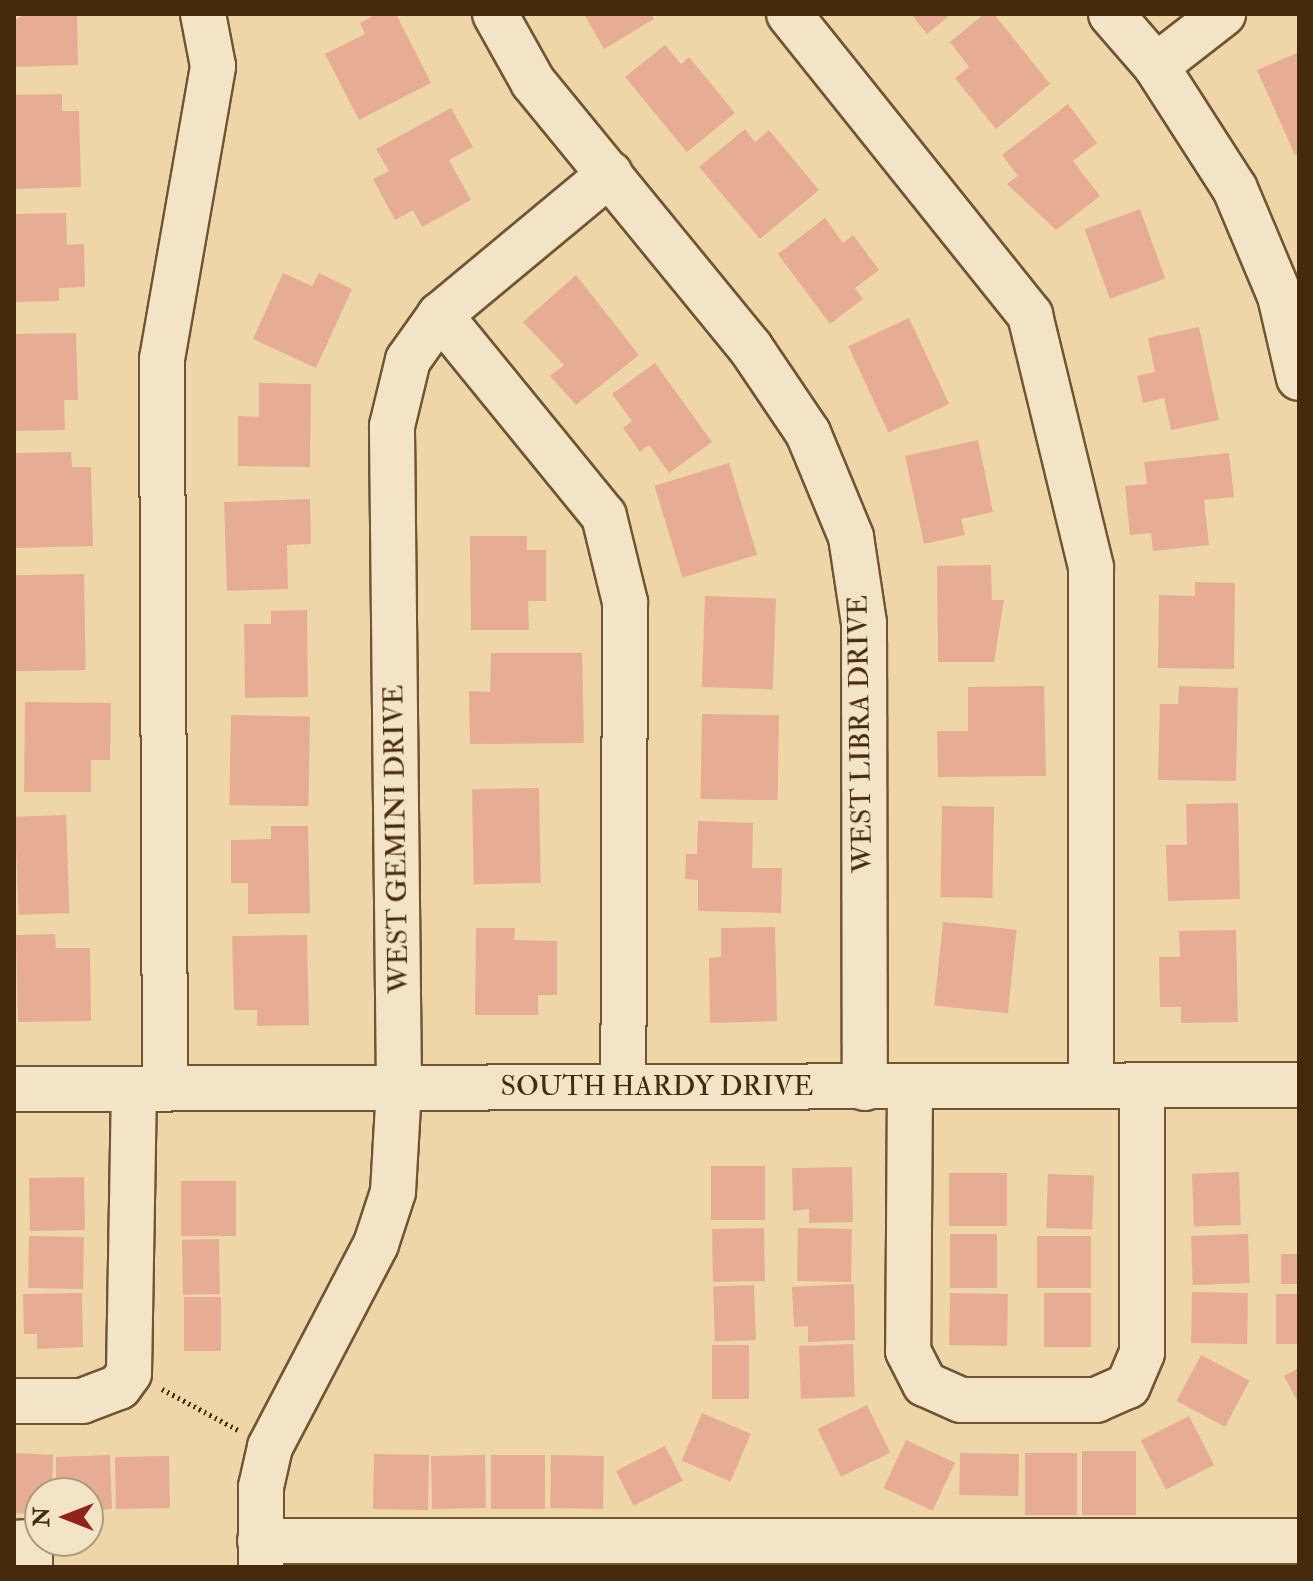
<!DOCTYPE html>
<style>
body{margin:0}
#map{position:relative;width:1313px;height:1581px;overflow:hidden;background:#eed6a9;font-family:"IM FELL Double Pica",serif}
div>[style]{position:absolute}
.building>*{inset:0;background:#e6ad94;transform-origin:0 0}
.path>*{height:5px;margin-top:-2.5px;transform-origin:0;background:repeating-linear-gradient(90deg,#462a0c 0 2px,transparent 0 6px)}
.roads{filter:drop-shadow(2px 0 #705533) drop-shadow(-2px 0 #705533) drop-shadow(0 2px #705533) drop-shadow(0 -2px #705533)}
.minor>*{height:44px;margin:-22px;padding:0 22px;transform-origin:22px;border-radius:22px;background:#f4e4c7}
span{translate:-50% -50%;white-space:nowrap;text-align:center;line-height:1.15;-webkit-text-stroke:8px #f4e4c7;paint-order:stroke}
.street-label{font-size:28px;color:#462a0c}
.frame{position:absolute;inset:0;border:16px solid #462a0c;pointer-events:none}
.north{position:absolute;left:24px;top:1477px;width:80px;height:80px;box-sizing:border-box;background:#f4e4c7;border:2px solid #ae9a7c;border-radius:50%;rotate:270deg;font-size:22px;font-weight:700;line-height:32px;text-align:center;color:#462a0c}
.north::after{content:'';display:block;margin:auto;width:28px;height:36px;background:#8f2418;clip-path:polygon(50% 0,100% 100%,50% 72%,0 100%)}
</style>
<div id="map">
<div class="building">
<i style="clip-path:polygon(25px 14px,77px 14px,78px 65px,14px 67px,14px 21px)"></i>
<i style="clip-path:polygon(376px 14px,396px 14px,431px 83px,359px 120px,325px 54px,365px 34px,360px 23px)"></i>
<i style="clip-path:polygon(584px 14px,651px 14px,654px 19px,604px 49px)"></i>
<i style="clip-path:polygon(911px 14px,951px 14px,927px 34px)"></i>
<i style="clip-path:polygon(984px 14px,994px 14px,1050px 84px,996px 129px,955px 78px,969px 67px,950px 42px)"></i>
<i style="clip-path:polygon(665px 45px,681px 64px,689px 57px,735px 113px,687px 152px,625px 77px)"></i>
<i style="clip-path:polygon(1299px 52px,1299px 153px,1295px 155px,1257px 70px)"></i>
<i style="clip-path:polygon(62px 94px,62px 111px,79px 111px,81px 187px,14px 189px,14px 95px)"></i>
<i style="clip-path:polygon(1068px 104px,1097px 143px,1073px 161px,1100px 196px,1056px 230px,1007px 184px,1018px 176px,1002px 155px)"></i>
<i style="clip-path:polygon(451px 108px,473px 147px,449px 160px,471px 200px,422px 227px,413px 210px,395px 220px,373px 179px,389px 171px,376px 149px)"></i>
<i style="clip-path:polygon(745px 129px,755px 142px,769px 130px,819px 190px,760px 239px,699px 167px)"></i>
<i style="left:1140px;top:209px;width:74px;height:59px;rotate:70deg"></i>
<i style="clip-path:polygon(66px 213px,67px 245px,84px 244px,85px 287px,59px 288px,59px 301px,14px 302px,14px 214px)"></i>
<i style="clip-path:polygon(825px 218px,843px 243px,853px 235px,879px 270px,855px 288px,863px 299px,830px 324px,778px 254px)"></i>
<i style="clip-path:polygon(283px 273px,312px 286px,319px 273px,352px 289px,316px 368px,253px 339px)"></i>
<i style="clip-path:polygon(576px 275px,639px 355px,576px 405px,550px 376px,564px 365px,523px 322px)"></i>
<i style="left:909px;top:318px;width:95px;height:67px;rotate:65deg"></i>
<i style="clip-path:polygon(1199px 327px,1219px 420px,1171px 430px,1164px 398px,1143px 403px,1137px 376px,1155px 372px,1148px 338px)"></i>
<i style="clip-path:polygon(76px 333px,78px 400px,64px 400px,65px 430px,14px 431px,14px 334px)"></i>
<i style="clip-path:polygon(655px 363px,712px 442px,669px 473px,649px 445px,640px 452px,623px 428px,632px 421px,612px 394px)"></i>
<i style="clip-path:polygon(259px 383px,311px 384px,310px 467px,238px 466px,238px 416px,259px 417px)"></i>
<i style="clip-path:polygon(978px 440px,993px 512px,961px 519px,965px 535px,924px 544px,905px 456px)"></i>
<i style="clip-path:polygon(71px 452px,72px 467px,91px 467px,93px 546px,16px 548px,14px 453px)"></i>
<i style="clip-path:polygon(1229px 453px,1234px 497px,1204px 500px,1209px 545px,1153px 551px,1151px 533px,1130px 535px,1125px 486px,1147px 484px,1144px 462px)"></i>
<i style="left:729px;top:463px;width:96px;height:78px;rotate:73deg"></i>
<i style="clip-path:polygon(310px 499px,311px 544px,287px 545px,288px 589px,227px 591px,224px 502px)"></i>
<i style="clip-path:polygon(470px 536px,527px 536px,527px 550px,546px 550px,546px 601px,528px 601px,529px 630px,471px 630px)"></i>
<i style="clip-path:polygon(991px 565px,992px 600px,1004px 600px,994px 662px,938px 662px,937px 566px)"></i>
<i style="left:84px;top:574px;width:96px;height:70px;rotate:89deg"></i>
<i style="clip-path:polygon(1195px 582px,1235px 583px,1234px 669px,1158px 668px,1159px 595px,1195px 596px)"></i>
<i style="left:705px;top:596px;width:71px;height:91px;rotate:2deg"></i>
<i style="clip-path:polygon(307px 610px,308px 697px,245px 698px,244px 624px,271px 624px,271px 611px)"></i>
<i style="clip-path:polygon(491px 653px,582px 653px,584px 743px,470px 744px,469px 691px,490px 692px)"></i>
<i style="clip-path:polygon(1044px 686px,1046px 776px,938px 777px,937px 731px,968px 731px,968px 687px)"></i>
<i style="clip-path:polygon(1179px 686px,1238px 688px,1236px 781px,1158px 780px,1160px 704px,1178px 704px)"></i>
<i style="clip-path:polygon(25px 702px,111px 703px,110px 760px,91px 760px,91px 792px,24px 792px)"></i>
<i style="left:702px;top:714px;width:77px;height:85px;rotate:1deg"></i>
<i style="left:231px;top:715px;width:79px;height:90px;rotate:1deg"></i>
<i style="left:539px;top:788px;width:95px;height:67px;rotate:89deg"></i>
<i style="clip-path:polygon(1238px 803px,1240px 899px,1168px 901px,1166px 845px,1187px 845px,1186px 804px)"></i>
<i style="left:942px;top:806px;width:52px;height:91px;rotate:1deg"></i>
<i style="left:66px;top:815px;width:98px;height:51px;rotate:88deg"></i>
<i style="clip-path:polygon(698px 821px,753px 823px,752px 868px,782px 868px,781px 913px,698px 911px,698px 880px,685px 879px,686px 854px,697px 854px)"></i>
<i style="clip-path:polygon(271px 826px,308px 826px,310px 913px,248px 914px,248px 883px,231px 883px,231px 840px,271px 839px)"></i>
<i style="left:943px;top:922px;width:74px;height:84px;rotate:6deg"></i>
<i style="clip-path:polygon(775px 927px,777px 1021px,710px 1023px,709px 958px,721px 957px,721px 928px)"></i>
<i style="clip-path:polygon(476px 928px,515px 928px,514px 940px,557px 941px,557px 995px,538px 995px,538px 1015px,475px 1015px)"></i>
<i style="clip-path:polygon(1236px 930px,1238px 1022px,1181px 1023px,1181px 1007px,1160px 1007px,1159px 957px,1180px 957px,1179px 931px)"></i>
<i style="clip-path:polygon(55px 934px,56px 948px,90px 948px,91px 1021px,18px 1022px,16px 935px)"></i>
<i style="clip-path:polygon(307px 935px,309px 1025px,257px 1026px,257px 1010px,234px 1010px,232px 936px)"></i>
<i style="left:765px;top:1166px;width:54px;height:54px;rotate:90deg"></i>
<i style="clip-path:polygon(852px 1167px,853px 1222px,809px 1223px,809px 1209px,793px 1211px,792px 1168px)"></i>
<i style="left:1239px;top:1172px;width:53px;height:47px;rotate:88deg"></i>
<i style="left:1007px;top:1173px;width:53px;height:58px;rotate:90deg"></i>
<i style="left:1048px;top:1174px;width:46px;height:54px;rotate:2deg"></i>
<i style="left:84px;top:1177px;width:53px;height:55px;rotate:89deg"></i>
<i style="left:181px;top:1181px;width:55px;height:55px"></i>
<i style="left:764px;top:1228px;width:53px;height:52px;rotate:89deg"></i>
<i style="left:798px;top:1228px;width:54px;height:53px;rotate:1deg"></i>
<i style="left:997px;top:1234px;width:54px;height:47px;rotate:90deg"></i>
<i style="left:1248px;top:1234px;width:49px;height:57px;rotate:88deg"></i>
<i style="left:29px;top:1236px;width:55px;height:52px;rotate:1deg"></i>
<i style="left:1037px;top:1236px;width:54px;height:52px"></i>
<i style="left:219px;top:1239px;width:55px;height:37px;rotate:89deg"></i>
<i style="left:1281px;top:1254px;width:18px;height:30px"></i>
<i style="clip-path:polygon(854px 1284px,855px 1340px,808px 1342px,808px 1326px,794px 1327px,792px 1287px)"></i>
<i style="left:754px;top:1285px;width:55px;height:41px;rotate:88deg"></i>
<i style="left:1192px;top:1292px;width:56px;height:51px;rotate:1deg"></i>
<i style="clip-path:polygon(82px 1293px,83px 1347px,37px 1349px,37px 1334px,24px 1334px,23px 1294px)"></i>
<i style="left:950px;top:1293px;width:58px;height:52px;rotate:1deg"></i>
<i style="left:1044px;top:1293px;width:47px;height:54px"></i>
<i style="left:1299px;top:1294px;width:50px;height:23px;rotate:90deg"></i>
<i style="left:184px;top:1297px;width:37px;height:54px"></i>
<i style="left:853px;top:1344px;width:53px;height:54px;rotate:88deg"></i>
<i style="left:749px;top:1345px;width:54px;height:37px;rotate:90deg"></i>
<i style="left:1201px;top:1355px;width:55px;height:52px;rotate:28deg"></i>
<i style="clip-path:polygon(1299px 1368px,1299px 1404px,1284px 1376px)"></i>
<i style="left:867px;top:1405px;width:53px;height:55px;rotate:64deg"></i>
<i style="left:702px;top:1413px;width:53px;height:52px;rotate:23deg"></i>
<i style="left:1189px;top:1416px;width:55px;height:54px;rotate:63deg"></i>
<i style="left:906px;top:1440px;width:54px;height:53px;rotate:25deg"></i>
<i style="left:665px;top:1446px;width:39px;height:55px;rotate:63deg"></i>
<i style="left:1082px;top:1451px;width:54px;height:64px"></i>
<i style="clip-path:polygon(14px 1453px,53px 1455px,52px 1493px,40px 1493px,40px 1514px,14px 1513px)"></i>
<i style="left:1025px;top:1453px;width:52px;height:62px"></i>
<i style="left:374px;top:1454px;width:55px;height:55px;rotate:1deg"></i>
<i style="left:1019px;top:1454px;width:42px;height:59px;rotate:91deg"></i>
<i style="clip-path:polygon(110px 1455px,112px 1509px,88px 1510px,88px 1493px,56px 1493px,56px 1457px)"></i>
<i style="left:485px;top:1455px;width:53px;height:54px;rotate:89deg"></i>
<i style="left:491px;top:1455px;width:54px;height:54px"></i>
<i style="left:551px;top:1455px;width:53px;height:53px;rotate:1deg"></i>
<i style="left:169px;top:1456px;width:52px;height:54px;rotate:89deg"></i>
</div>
<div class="path">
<i style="left:162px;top:1389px;width:86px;rotate:28.3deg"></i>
</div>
<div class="roads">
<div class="minor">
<i style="left:495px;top:14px;width:78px;rotate:60.8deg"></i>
<i style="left:533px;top:82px;width:343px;rotate:50.7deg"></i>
<i style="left:750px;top:347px;width:104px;rotate:56deg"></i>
<i style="left:808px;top:433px;width:113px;rotate:67.5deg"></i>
<i style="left:851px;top:537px;width:87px;rotate:81.4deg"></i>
<i style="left:864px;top:623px;width:465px;rotate:89.9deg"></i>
<i style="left:789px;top:14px;width:386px;rotate:51.3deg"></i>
<i style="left:1030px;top:315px;width:259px;rotate:76.4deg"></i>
<i style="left:1091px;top:567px;width:519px;rotate:90deg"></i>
<i style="left:1111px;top:14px;width:69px;rotate:49.1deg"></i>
<i style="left:1156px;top:66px;width:146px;rotate:57.3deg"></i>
<i style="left:1235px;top:189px;width:116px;rotate:67.2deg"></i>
<i style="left:1280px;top:296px;width:84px;rotate:77deg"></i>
<i style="left:1156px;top:66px;width:85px;rotate:-37.8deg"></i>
<i style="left:440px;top:315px;width:259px;rotate:50.8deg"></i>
<i style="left:604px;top:516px;width:89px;rotate:76.3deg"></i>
<i style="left:625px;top:602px;width:485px;rotate:90.2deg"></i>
<i style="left:910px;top:1087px;width:264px;rotate:90.4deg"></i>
<i style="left:908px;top:1351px;width:37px;rotate:63deg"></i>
<i style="left:925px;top:1384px;width:39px;rotate:24deg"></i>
<i style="left:961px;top:1400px;width:135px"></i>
<i style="left:1096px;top:1400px;width:35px;rotate:-24deg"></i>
<i style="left:1128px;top:1386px;width:36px;rotate:-67deg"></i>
<i style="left:1142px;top:1353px;width:267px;rotate:-90deg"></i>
<i style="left:14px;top:1089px;width:1285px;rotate:-0.18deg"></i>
<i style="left:165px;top:1089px;width:730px;rotate:-90.24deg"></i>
<i style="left:162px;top:359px;width:297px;rotate:-80.1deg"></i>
<i style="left:213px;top:66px;width:53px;rotate:-100.9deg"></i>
<i style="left:14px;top:1401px;width:68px"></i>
<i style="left:82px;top:1401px;width:40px;rotate:-21deg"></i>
<i style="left:119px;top:1387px;width:17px;rotate:-54deg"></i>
<i style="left:129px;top:1373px;width:284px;rotate:-89deg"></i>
<i style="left:260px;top:1541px;width:1039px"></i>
<i style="left:14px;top:1543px;width:16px;rotate:-4deg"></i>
<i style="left:30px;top:1542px;width:25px;rotate:90deg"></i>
<i style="left:261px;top:1567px;width:80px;rotate:-90deg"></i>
<i style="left:261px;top:1487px;width:41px;rotate:-77.3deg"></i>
<i style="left:270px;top:1447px;width:229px;rotate:-62.4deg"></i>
<i style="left:376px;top:1244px;width:55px;rotate:-71.9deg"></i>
<i style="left:393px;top:1192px;width:104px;rotate:-86.7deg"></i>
<i style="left:399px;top:1088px;width:662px;rotate:-90.61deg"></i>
<i style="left:392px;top:426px;width:68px;rotate:-76.4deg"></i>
<i style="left:408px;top:360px;width:55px;rotate:-54.6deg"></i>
<i style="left:440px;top:315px;width:221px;rotate:-39.7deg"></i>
</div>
</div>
<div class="street-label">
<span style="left:861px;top:734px;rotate:-91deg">WEST LIBRA DRIVE</span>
<span style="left:397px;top:839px;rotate:-91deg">WEST GEMINI DRIVE</span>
<span style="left:657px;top:1087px">SOUTH HARDY DRIVE</span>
</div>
<div class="frame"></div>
<div class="north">N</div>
</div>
